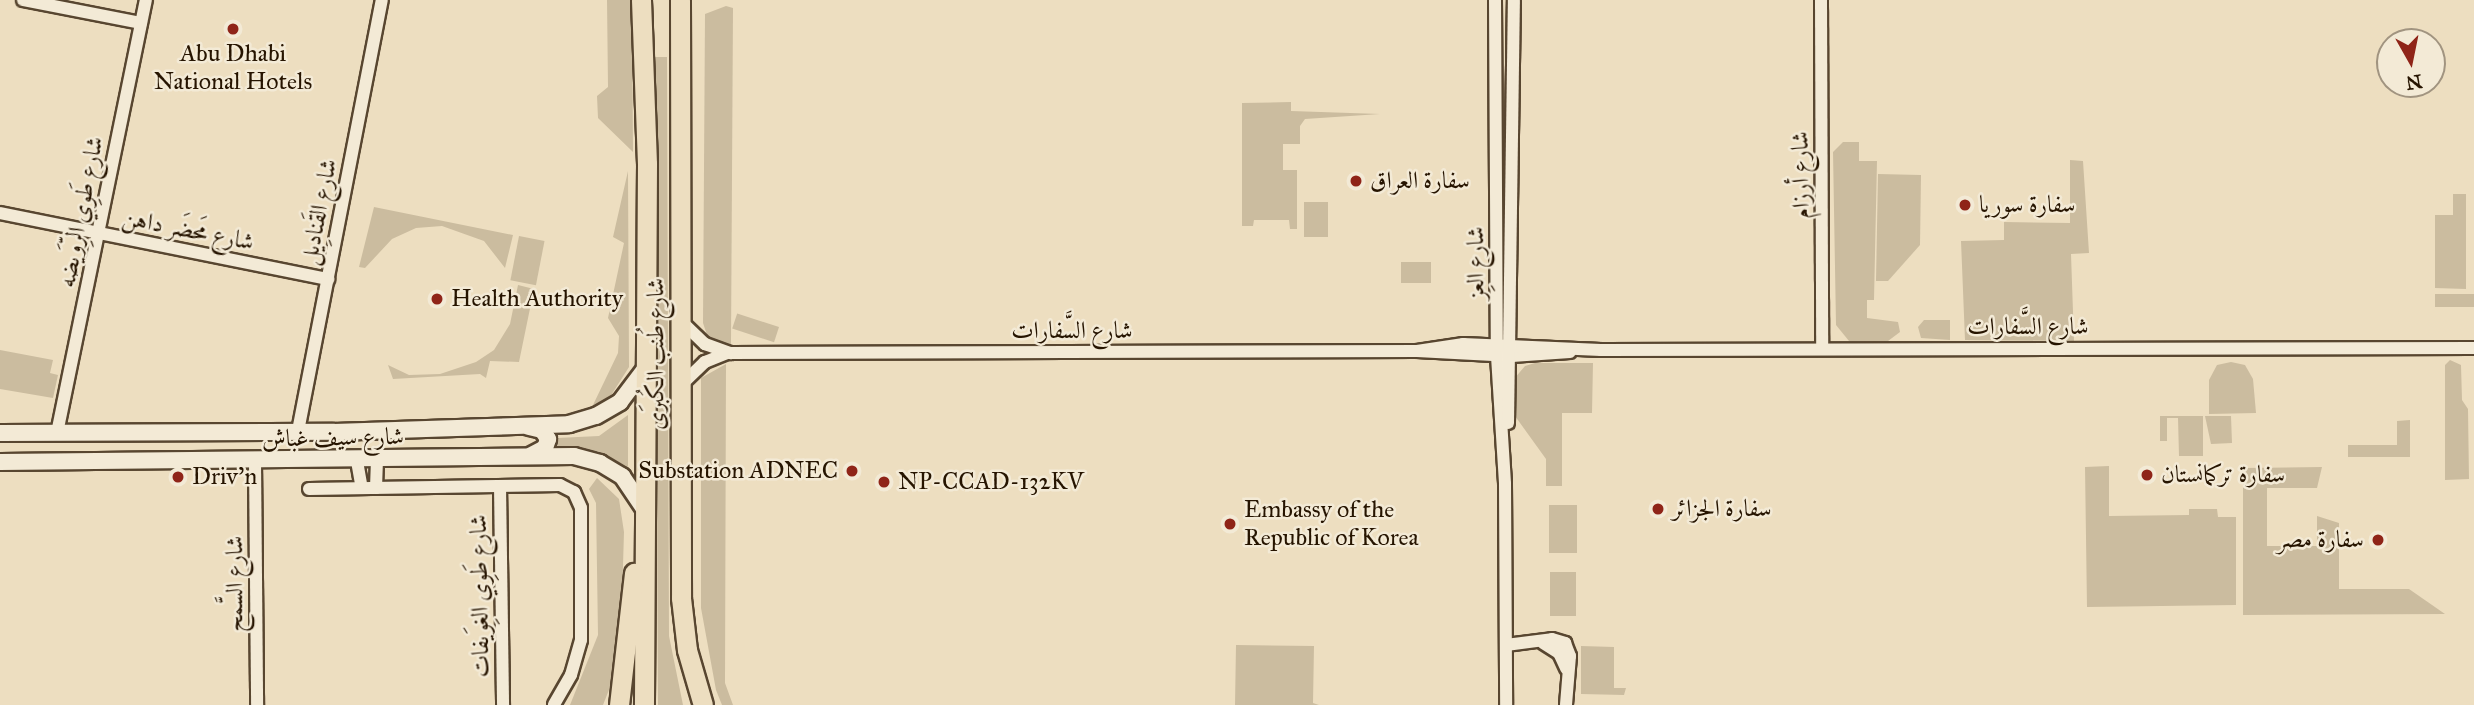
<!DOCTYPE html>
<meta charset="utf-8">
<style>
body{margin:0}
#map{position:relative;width:2474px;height:705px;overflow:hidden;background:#eddec0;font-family:"IM FELL Great Primer",Amiri,serif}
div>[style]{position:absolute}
.green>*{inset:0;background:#cbbc9f;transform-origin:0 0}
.roads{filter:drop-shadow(2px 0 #584630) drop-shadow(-2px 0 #584630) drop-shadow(0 2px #584630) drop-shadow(0 -2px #584630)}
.street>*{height:12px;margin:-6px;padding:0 6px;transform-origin:6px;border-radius:6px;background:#f3ead6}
.secondary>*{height:16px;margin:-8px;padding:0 8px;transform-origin:8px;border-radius:8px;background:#f3ead6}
.primary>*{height:19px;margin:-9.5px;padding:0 9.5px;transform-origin:9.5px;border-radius:9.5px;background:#eddec0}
.dots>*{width:19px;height:19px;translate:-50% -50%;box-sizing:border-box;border:4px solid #f3ead6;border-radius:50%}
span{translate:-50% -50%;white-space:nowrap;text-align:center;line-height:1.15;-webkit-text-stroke:5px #f3ead6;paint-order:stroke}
.poi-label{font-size:24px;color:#261400}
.left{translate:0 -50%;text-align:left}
.right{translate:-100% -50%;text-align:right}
.street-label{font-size:24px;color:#261400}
.north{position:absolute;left:2376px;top:28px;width:70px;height:70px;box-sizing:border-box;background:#f3ead6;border:2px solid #a19480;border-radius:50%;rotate:171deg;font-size:19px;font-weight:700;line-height:28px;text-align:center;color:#261400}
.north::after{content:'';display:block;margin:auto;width:24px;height:32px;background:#8f2418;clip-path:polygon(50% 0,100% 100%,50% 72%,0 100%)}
</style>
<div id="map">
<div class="green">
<i style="clip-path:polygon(607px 0,632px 0,633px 152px,598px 118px,597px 96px,608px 87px)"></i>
<i style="clip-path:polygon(726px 6px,733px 8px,731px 344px,721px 344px,707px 335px,703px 323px,705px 14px)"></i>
<i style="clip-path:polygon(655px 57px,667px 57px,669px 636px,683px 705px,658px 705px)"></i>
<i style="clip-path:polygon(1291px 102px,1291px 111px,1380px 114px,1305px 119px,1300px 126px,1300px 144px,1283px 144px,1283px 170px,1297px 170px,1297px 229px,1290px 229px,1289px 220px,1254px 220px,1253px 226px,1242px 226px,1242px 103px)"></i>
<i style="clip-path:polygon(1843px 142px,1859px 142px,1859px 161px,1877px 161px,1874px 300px,1867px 300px,1867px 318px,1898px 322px,1900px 332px,1888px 341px,1849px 341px,1836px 325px,1833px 152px)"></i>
<i style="clip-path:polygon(2070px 160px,2083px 161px,2089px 253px,2071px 254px,2074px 341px,1965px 340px,1961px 241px,2004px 240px,2004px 222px,2070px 223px)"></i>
<i style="clip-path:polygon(628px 171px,629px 367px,610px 397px,593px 405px,618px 353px,619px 336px,608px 318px,624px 243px,613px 237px)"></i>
<i style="clip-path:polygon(1878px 174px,1921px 175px,1920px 245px,1888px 281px,1876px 281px)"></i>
<i style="clip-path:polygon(2453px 194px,2466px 194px,2466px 289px,2435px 288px,2435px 215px,2453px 215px)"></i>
<i style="left:1304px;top:202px;width:24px;height:35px"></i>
<i style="clip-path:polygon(374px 207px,513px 235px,505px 268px,484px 241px,442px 226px,416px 228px,392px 239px,365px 268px,359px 267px)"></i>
<i style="left:519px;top:236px;width:26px;height:45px;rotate:11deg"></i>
<i style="left:1401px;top:262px;width:30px;height:21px"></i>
<i style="clip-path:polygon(518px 285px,534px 289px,519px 362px,490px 361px,486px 378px,480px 374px,393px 379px,388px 365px,409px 375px,440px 374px,476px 362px,494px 350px,510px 324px)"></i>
<i style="left:2435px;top:294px;width:39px;height:13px"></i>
<i style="clip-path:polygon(1924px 320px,1950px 320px,1950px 340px,1921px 338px,1918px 327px)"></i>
<i style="left:779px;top:327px;width:16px;height:44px;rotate:108deg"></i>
<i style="clip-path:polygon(0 350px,53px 360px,50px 373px,58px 375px,53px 398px,0 389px)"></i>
<i style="clip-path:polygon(2450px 360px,2461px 365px,2462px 400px,2468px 409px,2469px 479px,2445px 480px,2445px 365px)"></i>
<i style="clip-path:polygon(2231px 362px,2245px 365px,2253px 379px,2256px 413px,2209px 414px,2209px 380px,2217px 365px)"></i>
<i style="clip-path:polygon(1535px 363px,1593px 363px,1592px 413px,1562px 413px,1562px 486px,1546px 486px,1546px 459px,1515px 416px,1514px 379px,1525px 366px)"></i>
<i style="clip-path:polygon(726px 364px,725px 683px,733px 705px,722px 705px,716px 690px,701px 608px,701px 378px)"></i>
<i style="clip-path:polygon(628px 415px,628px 467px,598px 451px,557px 452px,557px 438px,599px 436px)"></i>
<i style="clip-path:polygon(2160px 416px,2203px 416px,2203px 456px,2179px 456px,2178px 418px,2167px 418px,2167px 441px,2160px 441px)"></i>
<i style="clip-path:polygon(2205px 416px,2231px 416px,2232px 443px,2211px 444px)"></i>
<i style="clip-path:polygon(2410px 420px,2410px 457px,2348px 457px,2348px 445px,2397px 445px,2397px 421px)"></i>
<i style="clip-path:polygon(2109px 466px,2109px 516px,2189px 515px,2189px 509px,2217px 509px,2218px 517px,2236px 517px,2236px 605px,2087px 607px,2085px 467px)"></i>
<i style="clip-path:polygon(2322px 467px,2317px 488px,2267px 488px,2267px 546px,2317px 546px,2317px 516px,2339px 523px,2339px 589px,2409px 589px,2445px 614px,2243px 615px,2243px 468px)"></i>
<i style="clip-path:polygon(597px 478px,619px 499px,624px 532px,621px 634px,616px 672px,603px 705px,570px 705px,598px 635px,596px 503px,589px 489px)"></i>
<i style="left:1549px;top:505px;width:28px;height:48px"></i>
<i style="left:1550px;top:572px;width:26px;height:44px"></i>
<i style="clip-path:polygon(1236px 645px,1314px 646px,1313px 703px,1319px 705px,1235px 705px)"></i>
<i style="clip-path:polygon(1581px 646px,1614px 647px,1614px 688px,1626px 688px,1624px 695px,1581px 694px)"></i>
</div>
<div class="roads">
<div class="street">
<i style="left:23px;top:0;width:120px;rotate:11deg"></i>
<i style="left:1495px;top:0;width:356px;rotate:89.7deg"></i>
<i style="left:1497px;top:356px;width:128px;rotate:86.4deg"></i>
<i style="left:1505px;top:484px;width:221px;rotate:89.7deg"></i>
<i style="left:1821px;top:0;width:349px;rotate:89.8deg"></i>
<i style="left:0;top:213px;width:335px;rotate:11.4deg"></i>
<i style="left:680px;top:320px;width:35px;rotate:44deg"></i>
<i style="left:705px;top:344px;width:27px;rotate:20deg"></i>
<i style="left:730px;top:353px;width:687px;rotate:-0.17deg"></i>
<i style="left:1417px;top:351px;width:95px;rotate:3deg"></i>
<i style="left:1512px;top:356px;width:58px;rotate:-3.9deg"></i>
<i style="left:1417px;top:351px;width:47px;rotate:-8.7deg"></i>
<i style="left:1463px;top:344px;width:138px;rotate:2.5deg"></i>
<i style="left:1601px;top:350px;width:873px;rotate:-0.13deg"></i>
<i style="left:680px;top:386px;width:35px;rotate:-44deg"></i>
<i style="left:705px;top:362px;width:24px;rotate:-22deg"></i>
<i style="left:1508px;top:423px;width:423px;rotate:-89.2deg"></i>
<i style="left:298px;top:431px;width:439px;rotate:-79deg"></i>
<i style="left:57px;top:433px;width:442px;rotate:-78.4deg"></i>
<i style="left:357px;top:461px;width:27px;rotate:80deg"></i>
<i style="left:255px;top:462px;width:243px;rotate:89.5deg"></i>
<i style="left:500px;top:486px;width:219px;rotate:89.2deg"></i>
<i style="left:376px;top:488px;width:27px;rotate:-88deg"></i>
<i style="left:309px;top:489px;width:251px;rotate:-0.9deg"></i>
<i style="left:560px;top:485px;width:16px;rotate:27deg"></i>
<i style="left:574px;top:492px;width:17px;rotate:66deg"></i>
<i style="left:581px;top:508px;width:132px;rotate:90deg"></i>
<i style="left:581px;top:640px;width:36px;rotate:106deg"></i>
<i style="left:571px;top:675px;width:34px;rotate:120deg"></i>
<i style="left:1543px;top:643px;width:19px;rotate:32deg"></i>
<i style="left:1559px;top:653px;width:17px;rotate:65deg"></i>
<i style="left:1506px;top:645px;width:46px;rotate:-7.4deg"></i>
<i style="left:1552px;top:639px;width:14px;rotate:17deg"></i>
<i style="left:1565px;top:643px;width:14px;rotate:69deg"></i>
<i style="left:1570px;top:656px;width:49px;rotate:94.7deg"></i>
</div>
<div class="secondary">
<i style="left:529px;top:427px;width:13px;rotate:13deg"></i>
<i style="left:542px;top:430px;width:11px;rotate:56deg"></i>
<i style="left:548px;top:439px;width:9px;rotate:108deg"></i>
<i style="left:545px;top:448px;width:16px;rotate:153deg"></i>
<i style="left:0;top:433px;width:334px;rotate:-0.2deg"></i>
<i style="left:334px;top:432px;width:235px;rotate:-1.9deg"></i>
<i style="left:569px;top:424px;width:28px;rotate:-17deg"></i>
<i style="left:596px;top:416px;width:28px;rotate:-30deg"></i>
<i style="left:620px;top:402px;width:41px;rotate:-52.9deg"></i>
<i style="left:0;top:462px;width:574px;rotate:-0.6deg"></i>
<i style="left:574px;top:456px;width:27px;rotate:15deg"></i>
<i style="left:600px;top:463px;width:26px;rotate:31deg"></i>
<i style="left:622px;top:476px;width:40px;rotate:56deg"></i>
</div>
<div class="primary">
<i style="left:641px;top:0;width:164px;rotate:87.9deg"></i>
<i style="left:647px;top:164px;width:541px;rotate:90.32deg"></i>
<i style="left:680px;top:0;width:598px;rotate:89.9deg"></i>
<i style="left:681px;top:598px;width:52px;rotate:83.4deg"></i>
<i style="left:687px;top:650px;width:57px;rotate:73.8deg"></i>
<i style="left:619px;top:705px;width:133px;rotate:-83.5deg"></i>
</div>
</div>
<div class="dots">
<i style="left:233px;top:29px;background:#8f2418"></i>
<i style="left:1356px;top:181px;background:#8f2418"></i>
<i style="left:1965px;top:205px;background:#8f2418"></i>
<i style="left:437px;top:299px;background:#8f2418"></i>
<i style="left:852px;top:471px;background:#8f2418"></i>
<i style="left:2147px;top:475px;background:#8f2418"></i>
<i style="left:178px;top:477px;background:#8f2418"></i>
<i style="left:884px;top:482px;background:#8f2418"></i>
<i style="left:1658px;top:509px;background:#8f2418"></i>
<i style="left:1230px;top:524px;background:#8f2418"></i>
<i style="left:2378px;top:540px;background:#8f2418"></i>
</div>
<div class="poi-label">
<span style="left:233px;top:68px">Abu Dhabi<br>National Hotels</span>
<span class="left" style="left:1370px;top:181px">سفارة العراق</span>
<span class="left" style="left:1979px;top:205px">سفارة سوريا</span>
<span class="left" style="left:451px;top:299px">Health Authority</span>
<span class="right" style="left:838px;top:471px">Substation ADNEC</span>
<span class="left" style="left:2161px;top:475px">سفارة تركمانستان</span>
<span class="left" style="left:192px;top:477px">Driv’n</span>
<span class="left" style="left:898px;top:482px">NP-CCAD-132KV</span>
<span class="left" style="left:1672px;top:509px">سفارة الجزائر</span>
<span class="left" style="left:1244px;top:524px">Embassy of the<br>Republic of Korea</span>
<span class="right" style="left:2364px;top:540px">سفارة مصر</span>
</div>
<div class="street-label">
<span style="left:1801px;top:175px;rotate:-91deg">شارع أرزام</span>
<span style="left:81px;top:212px;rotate:-79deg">شارع طَوِي الرِّوَيضه</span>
<span style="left:319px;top:212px;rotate:-79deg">شارع القَنادِيل</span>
<span style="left:188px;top:230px;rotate:11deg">شارع مَحضَر داهن</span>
<span style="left:1476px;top:263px;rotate:-90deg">شارع العِز</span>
<span style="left:2028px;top:327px">شارع السَّفارات</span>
<span style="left:1072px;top:331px">شارع السَّفارات</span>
<span style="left:656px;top:354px;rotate:-90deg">شارع طُنب الكُبرَى</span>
<span style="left:333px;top:438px;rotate:-1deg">شارع سيف غباش</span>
<span style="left:235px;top:584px;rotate:-90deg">شارع السَّمح</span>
<span style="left:480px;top:596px;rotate:-91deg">شارع طَوِي الغِوَيفات</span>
</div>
<div class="north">N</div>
</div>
